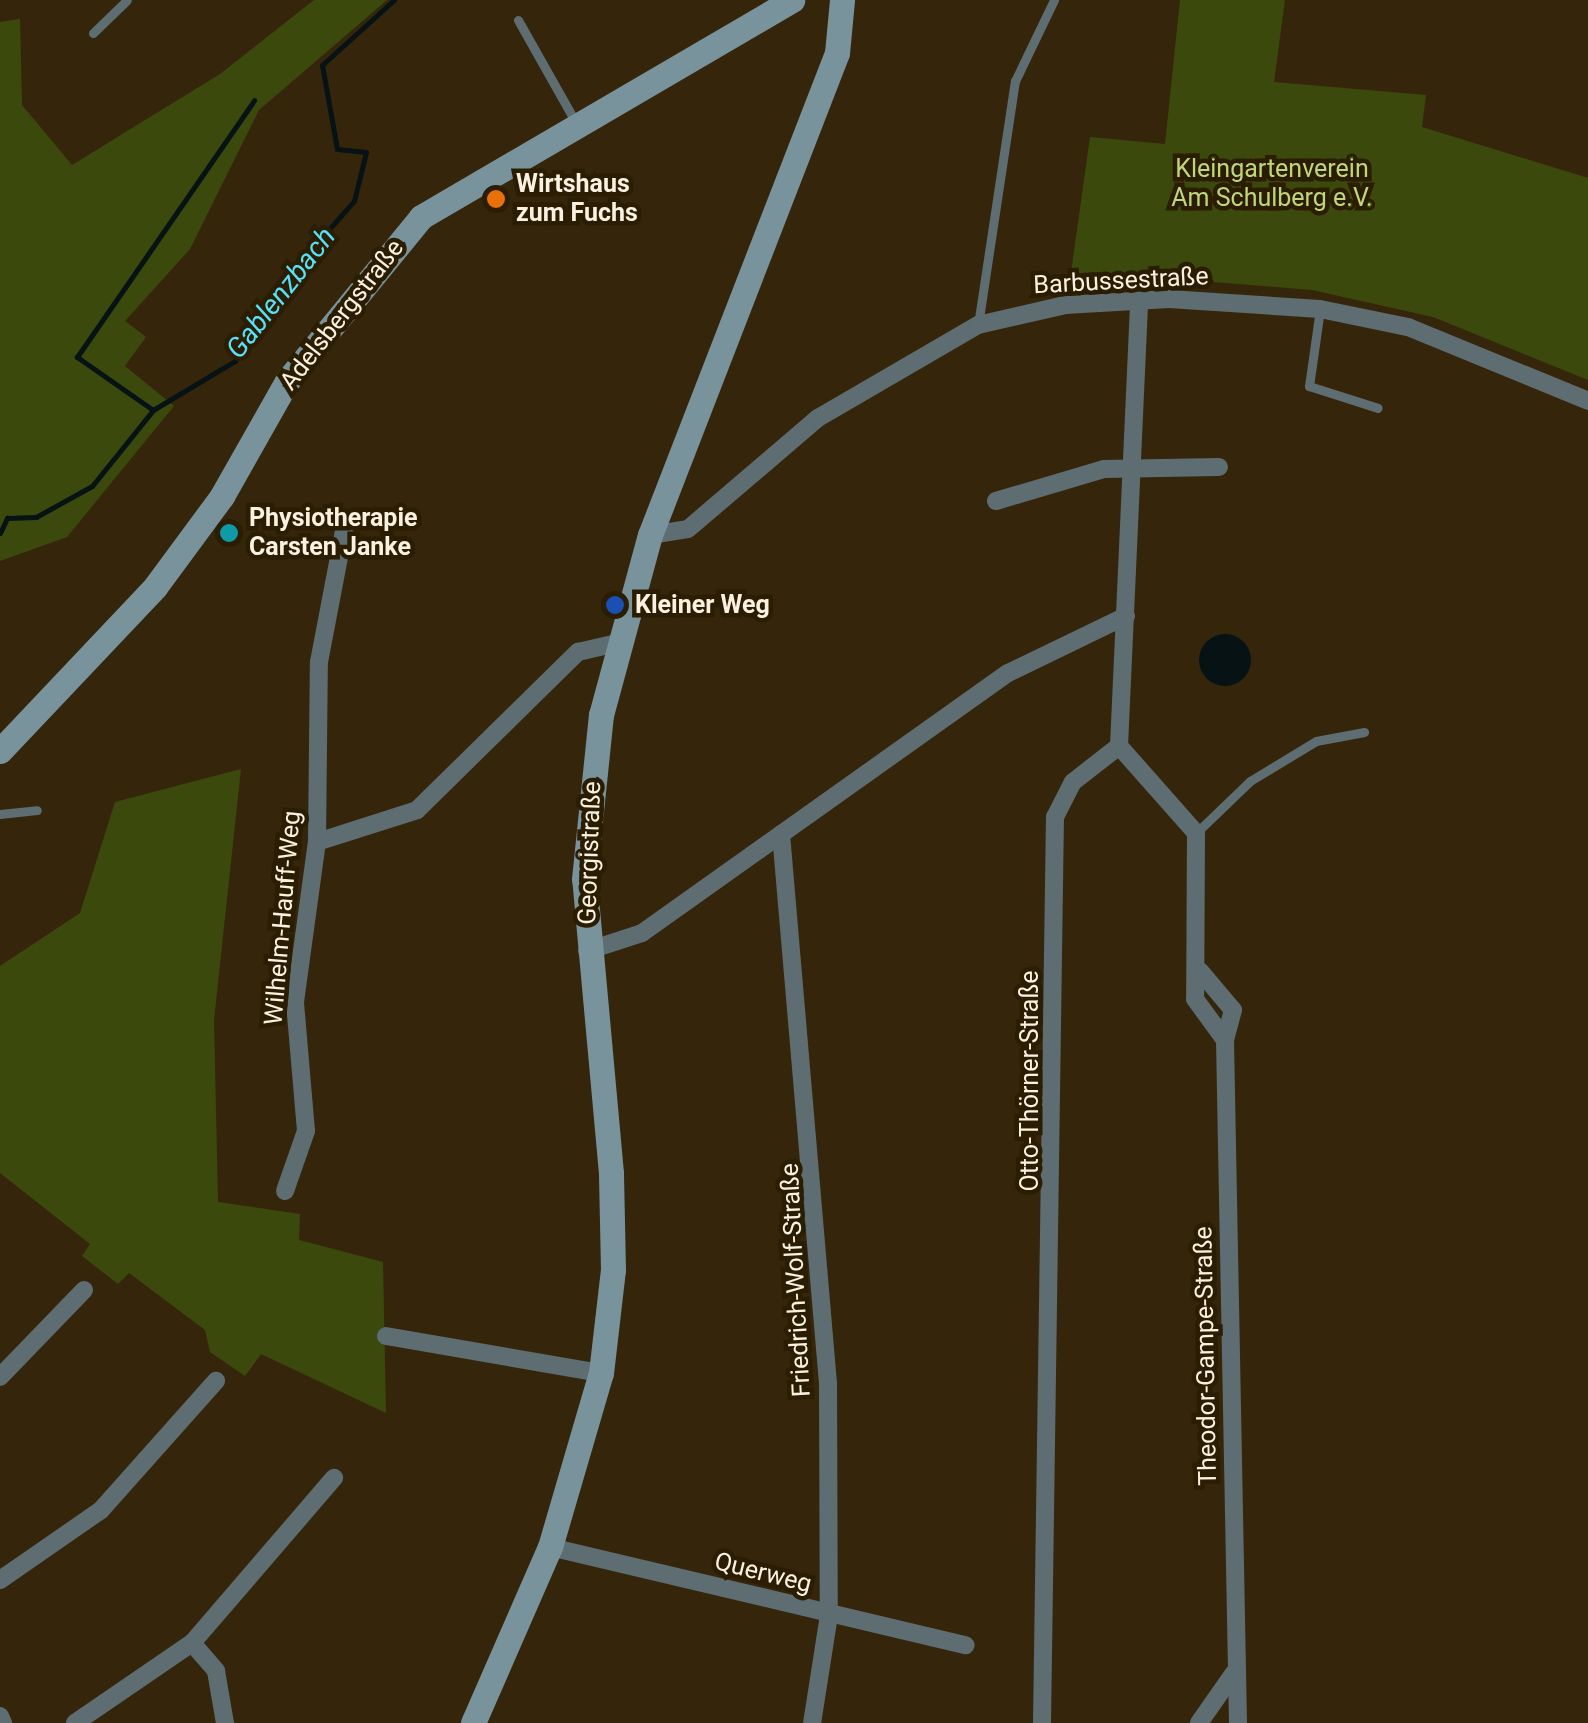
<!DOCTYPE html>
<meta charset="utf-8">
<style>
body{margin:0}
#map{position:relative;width:1588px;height:1723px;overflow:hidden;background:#35260b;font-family:Roboto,sans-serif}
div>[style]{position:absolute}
.green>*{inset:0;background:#3c490d}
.water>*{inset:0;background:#061214}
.round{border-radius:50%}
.stream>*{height:5px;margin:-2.5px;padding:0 2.5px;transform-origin:2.5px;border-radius:2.5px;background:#061214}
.lane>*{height:9px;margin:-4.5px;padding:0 4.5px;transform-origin:4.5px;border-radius:4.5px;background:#5d6d72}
.street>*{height:18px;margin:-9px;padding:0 9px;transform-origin:9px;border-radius:9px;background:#5d6d72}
.secondary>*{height:25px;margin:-12.5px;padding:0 12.5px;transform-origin:12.5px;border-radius:12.5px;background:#79939c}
.dots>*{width:28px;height:28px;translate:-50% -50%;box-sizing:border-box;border:5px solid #2b1d02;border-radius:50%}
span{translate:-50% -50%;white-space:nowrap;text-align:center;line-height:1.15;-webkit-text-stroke:9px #2b1d02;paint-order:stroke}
.park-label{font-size:25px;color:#bfd77a}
.poi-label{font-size:25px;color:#faf1e1;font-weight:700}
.left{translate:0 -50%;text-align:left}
.street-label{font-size:25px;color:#faf1e1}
.water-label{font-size:28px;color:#58e0fa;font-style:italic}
</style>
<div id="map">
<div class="green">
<i style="clip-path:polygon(314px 0,387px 0,259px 110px,190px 249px,125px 321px,146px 337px,125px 366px,174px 406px,67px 537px,0 561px,0 22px,20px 19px,22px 105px,72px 165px,220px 74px)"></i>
<i style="clip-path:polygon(1180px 0,1285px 0,1274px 82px,1426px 95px,1422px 127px,1588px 178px,1588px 380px,1433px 317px,1312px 290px,1201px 281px,1068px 294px,1090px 137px,1165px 144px)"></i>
<i style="clip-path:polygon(241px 769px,214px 1020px,218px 1202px,300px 1214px,299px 1240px,383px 1262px,386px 1413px,261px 1354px,245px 1376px,210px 1352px,205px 1330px,129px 1273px,118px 1284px,82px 1256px,90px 1244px,0 1173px,0 966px,80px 913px,115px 802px)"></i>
</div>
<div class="water">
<i class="round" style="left:1199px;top:634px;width:52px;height:52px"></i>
</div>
<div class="stream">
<i style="left:153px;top:410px;width:93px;rotate:-145.1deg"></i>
<i style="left:77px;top:357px;width:312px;rotate:-55.4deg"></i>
<i style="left:0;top:533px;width:17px;rotate:-65deg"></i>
<i style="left:7px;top:518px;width:29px;rotate:-2deg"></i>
<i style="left:36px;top:517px;width:64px;rotate:-29deg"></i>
<i style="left:92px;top:486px;width:97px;rotate:-51.2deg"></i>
<i style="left:153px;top:410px;width:96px;rotate:-30.9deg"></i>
<i style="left:235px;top:361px;width:100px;rotate:-58.1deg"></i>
<i style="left:288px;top:276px;width:100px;rotate:-48.7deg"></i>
<i style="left:354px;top:201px;width:50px;rotate:-76.2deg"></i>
<i style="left:366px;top:152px;width:29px;rotate:-174deg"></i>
<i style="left:337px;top:149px;width:85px;rotate:-100.1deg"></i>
<i style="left:322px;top:65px;width:97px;rotate:-42.1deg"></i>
</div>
<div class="lane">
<i style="left:518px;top:20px;width:118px;rotate:60.6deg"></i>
<i style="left:93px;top:33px;width:47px;rotate:-44.1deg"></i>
<i style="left:1320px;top:309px;width:78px;rotate:98.1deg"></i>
<i style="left:1309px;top:386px;width:72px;rotate:17.7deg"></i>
<i style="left:978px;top:325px;width:247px;rotate:-81.4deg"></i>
<i style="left:1015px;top:81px;width:90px;rotate:-64.3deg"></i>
<i style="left:0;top:814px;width:37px;rotate:-6deg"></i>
<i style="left:1196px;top:833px;width:75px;rotate:-43.9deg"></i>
<i style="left:1250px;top:781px;width:77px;rotate:-31.2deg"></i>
<i style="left:1316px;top:741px;width:49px;rotate:-10.6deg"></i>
</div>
<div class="street">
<i style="left:996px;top:501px;width:113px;rotate:-16.5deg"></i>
<i style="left:1104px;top:469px;width:115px;rotate:-1deg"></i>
<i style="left:650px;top:535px;width:38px;rotate:-9deg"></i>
<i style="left:688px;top:529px;width:171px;rotate:-40.5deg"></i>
<i style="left:818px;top:418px;width:185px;rotate:-30.2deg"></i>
<i style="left:978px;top:325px;width:89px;rotate:-12.9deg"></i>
<i style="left:1065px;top:305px;width:104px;rotate:-3.3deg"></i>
<i style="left:1169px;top:299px;width:151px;rotate:3.8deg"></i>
<i style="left:1320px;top:309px;width:90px;rotate:11.6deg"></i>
<i style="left:1408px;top:327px;width:195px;rotate:22.3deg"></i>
<i style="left:1119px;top:746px;width:116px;rotate:48.5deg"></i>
<i style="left:1196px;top:833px;width:166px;rotate:90.3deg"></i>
<i style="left:1195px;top:999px;width:51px;rotate:53.8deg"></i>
<i style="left:781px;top:834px;width:551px;rotate:85.11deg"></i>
<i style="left:828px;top:1383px;width:232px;rotate:89.8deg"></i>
<i style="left:829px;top:1615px;width:109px;rotate:98.9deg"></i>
<i style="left:317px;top:842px;width:105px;rotate:-17.7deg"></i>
<i style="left:417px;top:810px;width:226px;rotate:-44.5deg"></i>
<i style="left:578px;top:652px;width:40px;rotate:-13deg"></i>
<i style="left:587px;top:951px;width:58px;rotate:-18.1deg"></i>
<i style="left:642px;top:933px;width:449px;rotate:-35.4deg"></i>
<i style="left:1008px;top:673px;width:131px;rotate:-25.8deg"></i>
<i style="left:1200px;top:971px;width:51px;rotate:49.8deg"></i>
<i style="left:1233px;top:1010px;width:31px;rotate:105deg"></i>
<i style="left:1225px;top:1040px;width:683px;rotate:88.91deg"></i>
<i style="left:285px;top:1191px;width:64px;rotate:-70.7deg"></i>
<i style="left:306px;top:1131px;width:129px;rotate:-94.9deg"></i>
<i style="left:295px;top:1002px;width:162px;rotate:-82.2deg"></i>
<i style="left:317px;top:842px;width:180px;rotate:-89.4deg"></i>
<i style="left:319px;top:662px;width:138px;rotate:-79.2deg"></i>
<i style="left:386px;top:1336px;width:218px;rotate:9.8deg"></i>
<i style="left:0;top:1377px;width:121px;rotate:-46deg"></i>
<i style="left:550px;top:1547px;width:427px;rotate:13.3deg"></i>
<i style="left:0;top:1580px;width:123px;rotate:-34.7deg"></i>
<i style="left:101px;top:1510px;width:173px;rotate:-48.3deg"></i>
<i style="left:192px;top:1643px;width:37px;rotate:49deg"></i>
<i style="left:216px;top:1671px;width:53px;rotate:80.2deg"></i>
<i style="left:0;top:1716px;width:8px;rotate:67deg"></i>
<i style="left:75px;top:1723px;width:142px;rotate:-34.4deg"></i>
<i style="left:192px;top:1643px;width:218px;rotate:-49.3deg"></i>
<i style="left:1042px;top:1723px;width:906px;rotate:-89.18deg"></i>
<i style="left:1055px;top:817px;width:39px;rotate:-63deg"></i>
<i style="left:1073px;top:782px;width:58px;rotate:-38deg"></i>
<i style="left:1119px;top:746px;width:444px;rotate:-87.4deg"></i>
<i style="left:1199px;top:1723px;width:61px;rotate:-55deg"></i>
</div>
<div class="secondary">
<i style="left:0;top:751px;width:226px;rotate:-46.6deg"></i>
<i style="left:155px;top:587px;width:113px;rotate:-53.6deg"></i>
<i style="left:222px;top:496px;width:132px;rotate:-60.5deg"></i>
<i style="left:287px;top:381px;width:212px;rotate:-50.7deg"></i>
<i style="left:421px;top:217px;width:430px;rotate:-30.3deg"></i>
<i style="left:473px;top:1723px;width:192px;rotate:-66.4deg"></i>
<i style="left:550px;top:1547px;width:181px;rotate:-73.7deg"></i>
<i style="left:601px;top:1373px;width:104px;rotate:-83.4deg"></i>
<i style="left:613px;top:1270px;width:97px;rotate:-91.2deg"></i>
<i style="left:611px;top:1173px;width:295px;rotate:-95.2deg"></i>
<i style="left:584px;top:879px;width:165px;rotate:-84.1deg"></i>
<i style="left:601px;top:715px;width:187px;rotate:-74.8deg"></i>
<i style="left:650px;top:535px;width:517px;rotate:-68.8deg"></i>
<i style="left:837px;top:53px;width:53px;rotate:-84.6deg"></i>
</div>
<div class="dots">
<i style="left:496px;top:199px;background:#e8710a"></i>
<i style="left:229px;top:533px;background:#0f9aa8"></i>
<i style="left:615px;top:605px;background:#1a4fb4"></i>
</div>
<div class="park-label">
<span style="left:1272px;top:184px">Kleingartenverein<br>Am Schulberg e.V.</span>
</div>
<div class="poi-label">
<span class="left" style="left:516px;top:199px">Wirtshaus<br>zum Fuchs</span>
<span class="left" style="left:249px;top:533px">Physiotherapie<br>Carsten Janke</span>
<span class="left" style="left:635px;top:605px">Kleiner Weg</span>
</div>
<div class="street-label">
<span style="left:1121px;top:281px;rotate:-3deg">Barbussestraße</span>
<span style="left:342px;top:315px;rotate:-52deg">Adelsbergstraße</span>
<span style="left:590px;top:853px;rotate:-88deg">Georgistraße</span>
<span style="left:283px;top:918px;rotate:-85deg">Wilhelm-Hauff-Weg</span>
<span style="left:1030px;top:1081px;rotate:-90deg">Otto-Thörner-Straße</span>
<span style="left:796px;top:1280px;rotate:-93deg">Friedrich-Wolf-Straße</span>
<span style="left:1206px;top:1356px;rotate:-91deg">Theodor-Gampe-Straße</span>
<span style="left:763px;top:1573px;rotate:14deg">Querweg</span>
</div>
<div class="water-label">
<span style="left:281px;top:293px;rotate:-52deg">Gablenzbach</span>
</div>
</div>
